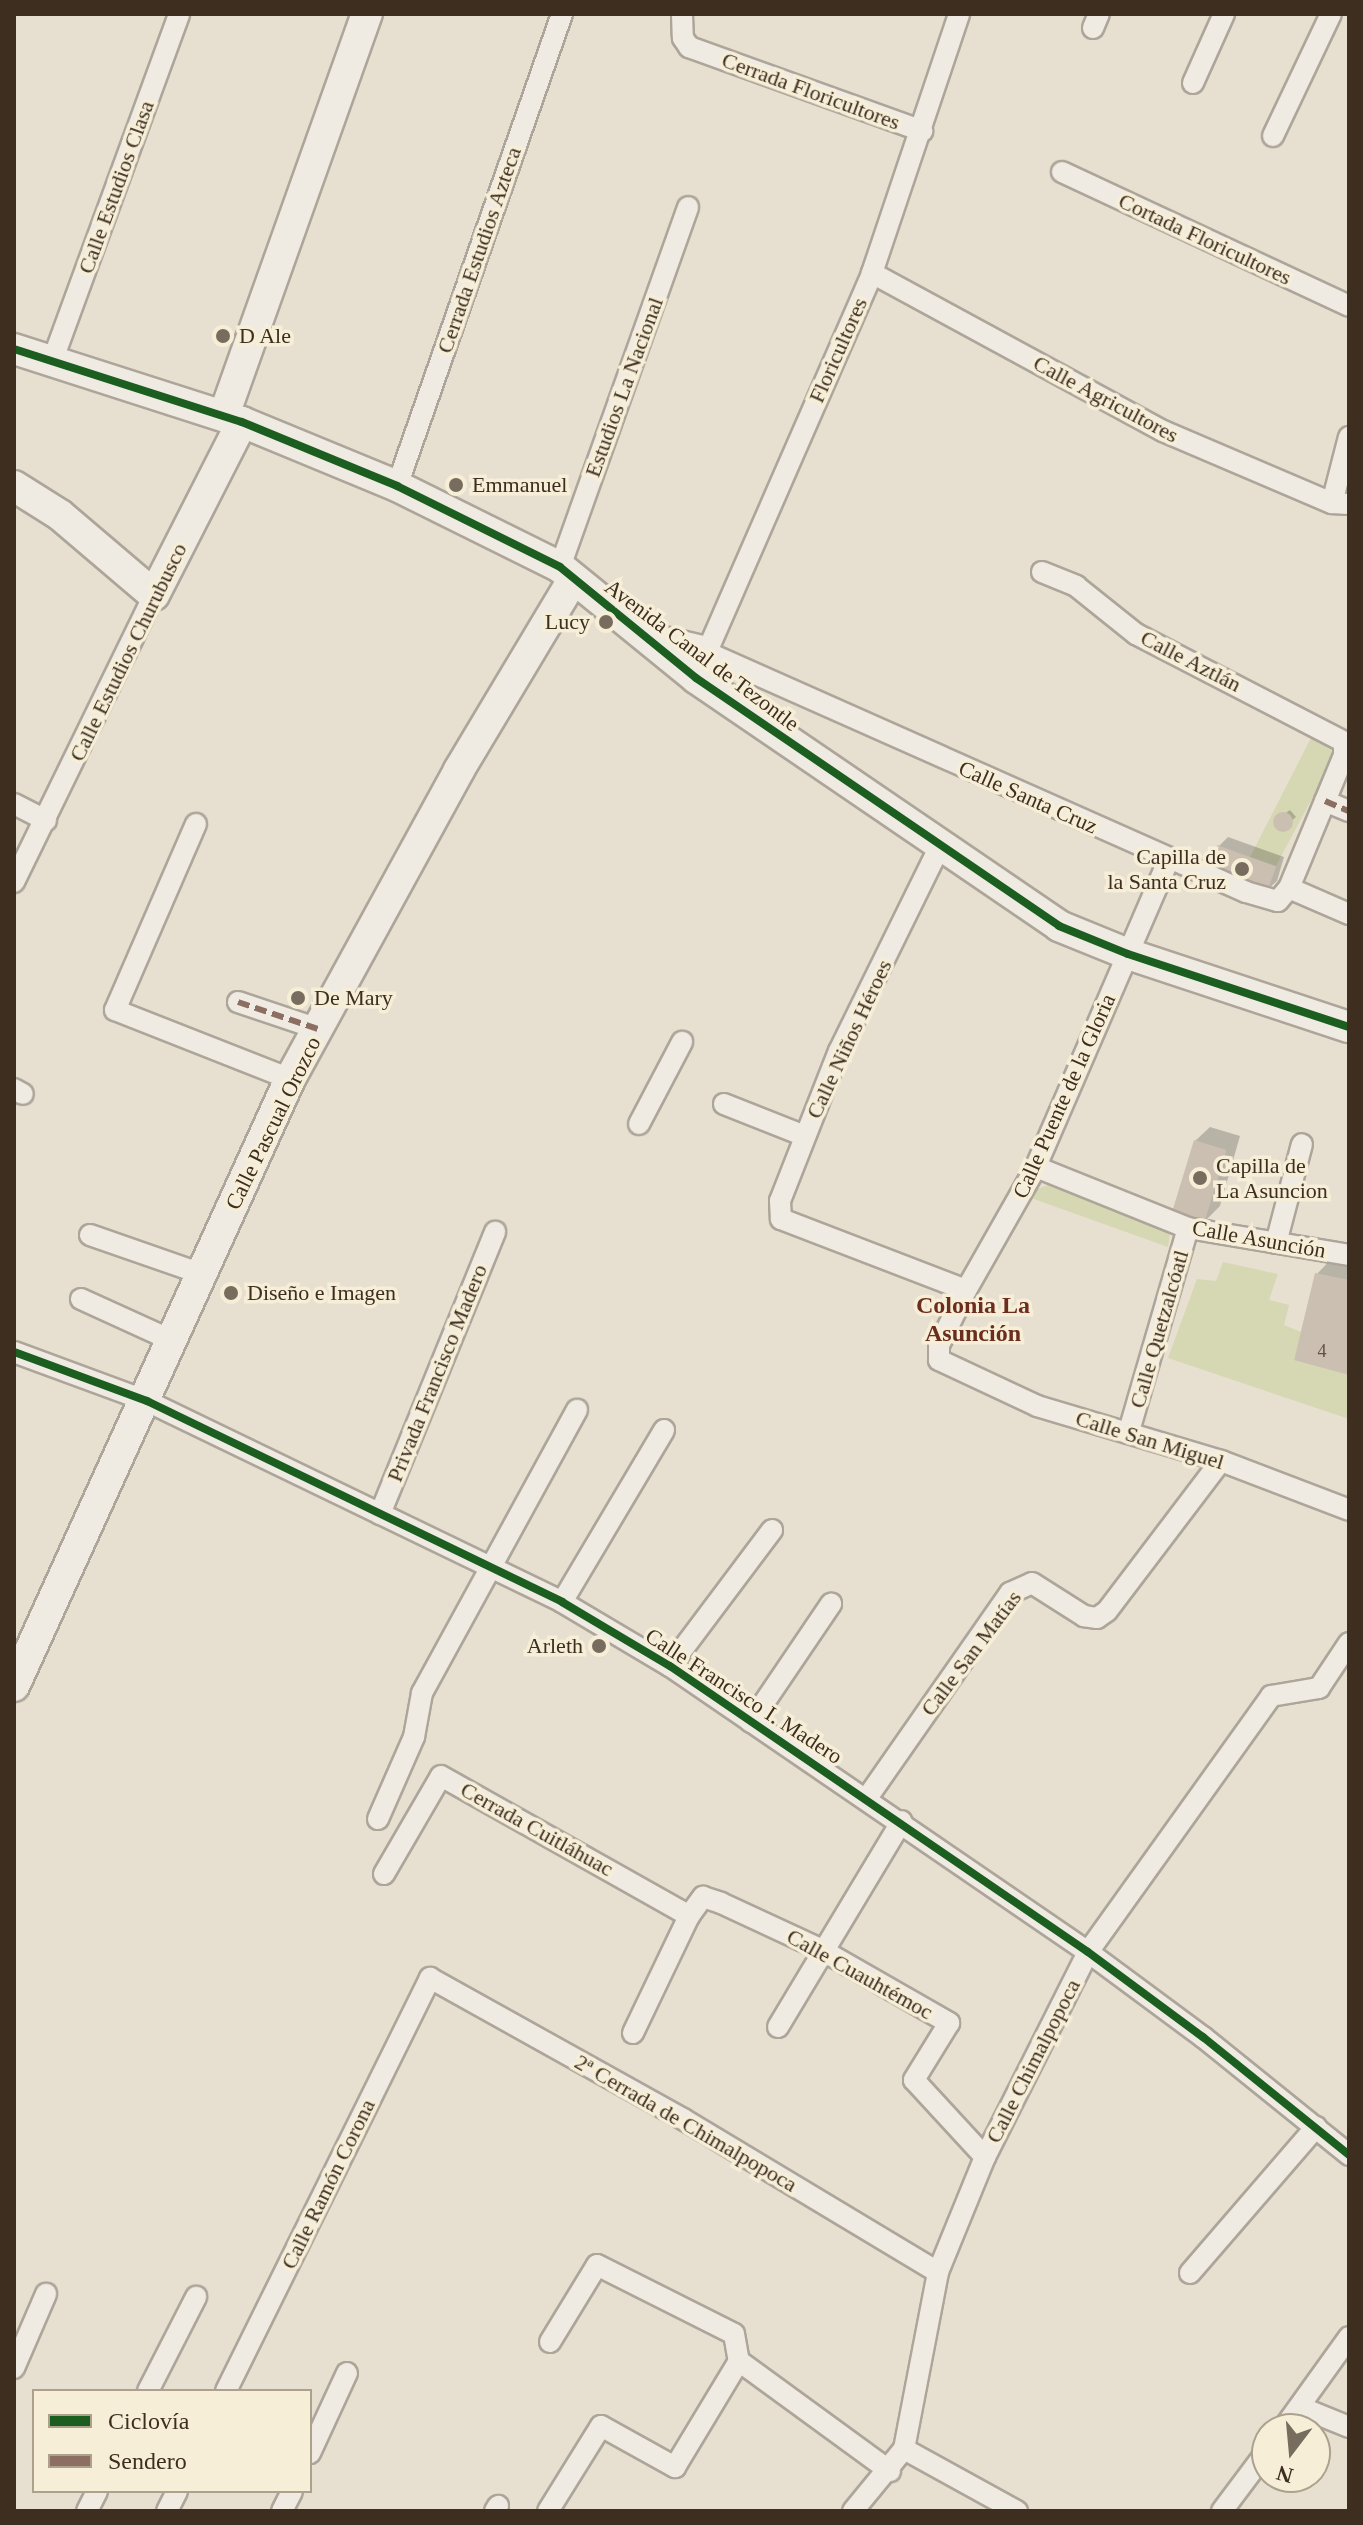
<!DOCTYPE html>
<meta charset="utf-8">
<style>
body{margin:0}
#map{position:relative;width:1363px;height:2525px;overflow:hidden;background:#e7e0d1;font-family:"Times New Roman",serif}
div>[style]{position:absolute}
.green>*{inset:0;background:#d6d7b3}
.shadow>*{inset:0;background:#0003}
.building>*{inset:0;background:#cbbfb2;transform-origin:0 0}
.round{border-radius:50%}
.roads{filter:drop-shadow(2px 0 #ada599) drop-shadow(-2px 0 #ada599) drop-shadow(0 2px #ada599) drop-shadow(0 -2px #ada599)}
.street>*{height:20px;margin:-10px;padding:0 10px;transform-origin:10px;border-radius:10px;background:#efebe3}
.secondary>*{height:30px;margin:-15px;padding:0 15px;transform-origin:15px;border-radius:15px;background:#efebe3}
.quiet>*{height:6px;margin-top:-3px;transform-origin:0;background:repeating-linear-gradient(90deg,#8d6e63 0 12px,transparent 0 18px)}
.cycleway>*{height:8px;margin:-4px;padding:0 4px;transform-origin:4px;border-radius:4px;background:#1b5e20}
.dots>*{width:22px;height:22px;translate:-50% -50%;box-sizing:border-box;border:4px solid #f7eed8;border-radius:50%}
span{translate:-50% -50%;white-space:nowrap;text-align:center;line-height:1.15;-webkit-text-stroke:7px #f7eed8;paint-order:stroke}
.number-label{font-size:18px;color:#605244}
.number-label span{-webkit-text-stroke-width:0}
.street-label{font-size:22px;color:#3d2e20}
.poi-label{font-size:22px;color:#3d2e20}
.left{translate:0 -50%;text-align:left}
.right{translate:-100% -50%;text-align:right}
.neighbourhood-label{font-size:24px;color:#6b2e1e;font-weight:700}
.frame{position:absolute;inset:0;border:16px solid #3d2e20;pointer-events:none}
.legend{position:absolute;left:32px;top:2389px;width:280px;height:104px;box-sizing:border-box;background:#f7eed8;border:2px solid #ada18e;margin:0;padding:10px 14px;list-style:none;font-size:24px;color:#3d2e20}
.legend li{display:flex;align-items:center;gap:16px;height:40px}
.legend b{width:40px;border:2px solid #ada18e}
.north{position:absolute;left:1251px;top:2413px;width:80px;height:80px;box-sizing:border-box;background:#f7eed8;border:2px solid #ada18e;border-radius:50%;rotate:196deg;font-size:22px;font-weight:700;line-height:32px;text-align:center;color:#3d2e20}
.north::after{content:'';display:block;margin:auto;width:28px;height:36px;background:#786c5e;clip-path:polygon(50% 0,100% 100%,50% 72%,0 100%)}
</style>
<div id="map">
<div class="green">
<i style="clip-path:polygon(1314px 732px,1331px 742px,1332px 761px,1276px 866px,1250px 857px)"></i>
<i style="clip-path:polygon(1054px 1183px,1163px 1224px,1170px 1232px,1168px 1247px,1031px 1198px,1037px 1189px)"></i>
<i style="clip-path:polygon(1223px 1262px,1278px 1274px,1269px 1300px,1289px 1305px,1284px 1325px,1301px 1332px,1294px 1359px,1349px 1375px,1349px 1419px,1168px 1358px,1197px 1279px,1216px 1281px)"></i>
</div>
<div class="shadow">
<i style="clip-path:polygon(1290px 810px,1296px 817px,1282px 829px,1276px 820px)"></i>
<i style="clip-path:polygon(1228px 837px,1284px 857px,1277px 881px,1267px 890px,1219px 846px)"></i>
<i style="clip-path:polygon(1210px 1127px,1240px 1136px,1220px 1206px,1205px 1221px,1195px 1141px)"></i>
<i style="clip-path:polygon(1336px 1254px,1349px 1257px,1349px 1372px,1317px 1274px)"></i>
</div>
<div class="building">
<i class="round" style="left:1273px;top:812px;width:20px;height:20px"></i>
<i style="left:1217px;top:845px;width:63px;height:28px;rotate:20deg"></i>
<i style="left:1194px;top:1140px;width:34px;height:77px;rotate:17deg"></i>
<i style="clip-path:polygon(1315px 1273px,1349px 1280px,1349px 1375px,1294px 1360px)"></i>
</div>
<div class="roads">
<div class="street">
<i style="left:682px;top:14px;width:24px;rotate:88deg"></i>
<i style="left:683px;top:38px;width:11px;rotate:56deg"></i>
<i style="left:689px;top:47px;width:248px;rotate:19.8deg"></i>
<i style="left:1093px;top:28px;width:15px;rotate:-67deg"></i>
<i style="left:1193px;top:83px;width:76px;rotate:-65.8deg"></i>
<i style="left:1273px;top:136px;width:135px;rotate:-64.6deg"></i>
<i style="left:1062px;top:172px;width:317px;rotate:25deg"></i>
<i style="left:872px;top:273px;width:331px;rotate:28.5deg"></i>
<i style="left:1163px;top:431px;width:184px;rotate:23.1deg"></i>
<i style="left:1332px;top:503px;width:17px;rotate:3deg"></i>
<i style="left:53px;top:359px;width:367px;rotate:-69.9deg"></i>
<i style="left:397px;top:486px;width:500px;rotate:-70.73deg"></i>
<i style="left:1332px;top:503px;width:68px;rotate:-75.6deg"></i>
<i style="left:560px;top:567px;width:382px;rotate:-70.4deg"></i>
<i style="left:1042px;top:572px;width:37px;rotate:22deg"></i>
<i style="left:1076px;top:586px;width:77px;rotate:38.7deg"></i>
<i style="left:1136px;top:634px;width:234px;rotate:27.4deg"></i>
<i style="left:706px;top:652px;width:591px;rotate:23.96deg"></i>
<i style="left:1246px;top:892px;width:33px;rotate:16deg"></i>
<i style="left:1278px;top:901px;width:17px;rotate:-50deg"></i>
<i style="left:1289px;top:888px;width:65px;rotate:23.4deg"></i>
<i style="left:702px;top:663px;width:425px;rotate:-66.4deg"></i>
<i style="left:872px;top:273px;width:273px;rotate:-71.4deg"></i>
<i style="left:1325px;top:801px;width:26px;rotate:23deg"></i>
<i style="left:14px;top:804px;width:36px;rotate:27deg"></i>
<i style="left:196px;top:824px;width:203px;rotate:113.5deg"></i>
<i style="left:115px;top:1010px;width:188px;rotate:21.5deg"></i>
<i style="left:939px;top:848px;width:226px;rotate:116.2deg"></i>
<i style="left:839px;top:1051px;width:161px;rotate:111.5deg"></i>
<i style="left:780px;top:1201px;width:18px;rotate:87deg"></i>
<i style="left:781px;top:1219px;width:198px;rotate:21deg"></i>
<i style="left:1169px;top:859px;width:335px;rotate:113.4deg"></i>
<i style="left:1036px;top:1167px;width:142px;rotate:119.6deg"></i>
<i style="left:966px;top:1290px;width:61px;rotate:116.1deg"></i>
<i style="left:939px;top:1345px;width:15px;rotate:90deg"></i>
<i style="left:939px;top:1360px;width:108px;rotate:25.1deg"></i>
<i style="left:1037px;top:1406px;width:192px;rotate:16.6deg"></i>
<i style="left:1221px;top:1461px;width:137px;rotate:20.9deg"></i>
<i style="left:14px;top:882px;width:319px;rotate:-64deg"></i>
<i style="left:1289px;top:888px;width:144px;rotate:-67.5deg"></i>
<i style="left:1344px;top:755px;width:13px;rotate:-90deg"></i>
<i style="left:238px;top:1002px;width:84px;rotate:18.6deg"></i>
<i style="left:14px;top:1089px;width:10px;rotate:29deg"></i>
<i style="left:724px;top:1104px;width:87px;rotate:21.6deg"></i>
<i style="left:639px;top:1124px;width:93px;rotate:-62.3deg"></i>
<i style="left:1036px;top:1167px;width:164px;rotate:21.9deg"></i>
<i style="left:1188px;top:1228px;width:163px;rotate:9.5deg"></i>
<i style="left:90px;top:1235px;width:119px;rotate:19.2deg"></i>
<i style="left:1276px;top:1243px;width:102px;rotate:-75.3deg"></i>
<i style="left:81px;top:1299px;width:101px;rotate:24.5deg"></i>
<i style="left:14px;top:1352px;width:142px;rotate:20.2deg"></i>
<i style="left:147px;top:1401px;width:461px;rotate:25.8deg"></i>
<i style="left:562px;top:1602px;width:126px;rotate:30.7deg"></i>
<i style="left:670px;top:1666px;width:506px;rotate:34.38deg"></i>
<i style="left:1088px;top:1952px;width:143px;rotate:36.5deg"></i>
<i style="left:1203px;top:2037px;width:188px;rotate:38.9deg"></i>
<i style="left:1129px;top:1431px;width:211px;rotate:-73.8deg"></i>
<i style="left:380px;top:1514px;width:305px;rotate:-67.8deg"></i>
<i style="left:562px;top:1602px;width:200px;rotate:-59.3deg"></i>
<i style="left:670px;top:1666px;width:170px;rotate:-53.1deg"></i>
<i style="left:751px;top:1722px;width:143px;rotate:-55.9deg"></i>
<i style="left:867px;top:1798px;width:250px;rotate:-55.1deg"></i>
<i style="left:1010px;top:1593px;width:24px;rotate:-24deg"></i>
<i style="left:1032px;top:1583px;width:62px;rotate:32.4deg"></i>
<i style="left:1084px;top:1616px;width:13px;rotate:9deg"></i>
<i style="left:1097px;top:1618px;width:12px;rotate:-35deg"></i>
<i style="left:1107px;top:1611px;width:188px;rotate:-52.8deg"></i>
<i style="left:378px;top:1819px;width:90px;rotate:-66.3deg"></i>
<i style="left:414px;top:1737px;width:45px;rotate:-79.7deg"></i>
<i style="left:422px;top:1693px;width:323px;rotate:-61.3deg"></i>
<i style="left:384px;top:1874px;width:113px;rotate:-59.8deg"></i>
<i style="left:441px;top:1776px;width:285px;rotate:29.4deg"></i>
<i style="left:778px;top:2027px;width:240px;rotate:-59deg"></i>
<i style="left:633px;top:2033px;width:130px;rotate:-64.4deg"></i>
<i style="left:689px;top:1916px;width:24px;rotate:-54deg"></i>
<i style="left:703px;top:1897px;width:19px;rotate:18deg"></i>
<i style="left:721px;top:1903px;width:109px;rotate:24.9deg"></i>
<i style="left:820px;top:1949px;width:149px;rotate:29.8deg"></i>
<i style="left:949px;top:2023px;width:67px;rotate:121.6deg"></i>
<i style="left:914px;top:2080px;width:105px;rotate:47.3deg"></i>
<i style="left:1190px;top:2273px;width:193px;rotate:-49.2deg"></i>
<i style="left:550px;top:2342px;width:90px;rotate:-58.6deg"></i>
<i style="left:597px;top:2265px;width:153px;rotate:26.7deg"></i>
<i style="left:734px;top:2334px;width:27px;rotate:80deg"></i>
<i style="left:739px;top:2361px;width:187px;rotate:36.1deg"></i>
<i style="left:14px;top:2368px;width:81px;rotate:-66.6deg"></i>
<i style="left:148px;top:2391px;width:106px;rotate:-62.9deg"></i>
<i style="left:226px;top:2391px;width:461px;rotate:-63.7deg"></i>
<i style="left:430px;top:1978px;width:290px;rotate:29.1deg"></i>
<i style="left:683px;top:2119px;width:297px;rotate:31deg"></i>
<i style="left:1300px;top:2407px;width:53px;rotate:22.2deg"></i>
<i style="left:1283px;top:2429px;width:113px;rotate:-54.3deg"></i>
<i style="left:904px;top:2449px;width:129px;rotate:28.8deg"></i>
<i style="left:310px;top:2453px;width:88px;rotate:-65.2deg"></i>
<i style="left:87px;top:2511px;width:22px;rotate:-63deg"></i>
<i style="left:167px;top:2511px;width:22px;rotate:-63deg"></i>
<i style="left:282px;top:2511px;width:22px;rotate:-63deg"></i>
<i style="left:495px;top:2511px;width:6px;rotate:-59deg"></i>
<i style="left:548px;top:2511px;width:100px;rotate:-58.1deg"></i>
<i style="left:601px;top:2426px;width:85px;rotate:29deg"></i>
<i style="left:675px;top:2467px;width:124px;rotate:-58.9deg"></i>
<i style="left:853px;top:2511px;width:80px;rotate:-50.6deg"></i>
<i style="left:904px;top:2449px;width:180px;rotate:-79.1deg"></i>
<i style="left:938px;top:2272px;width:124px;rotate:-67.8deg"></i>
<i style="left:985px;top:2157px;width:229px;rotate:-63.3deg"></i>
<i style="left:1088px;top:1952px;width:315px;rotate:-54.4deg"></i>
<i style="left:1271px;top:1696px;width:49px;rotate:-9.5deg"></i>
<i style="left:1319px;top:1688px;width:54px;rotate:-56.3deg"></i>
<i style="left:1222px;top:2511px;width:75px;rotate:-53.1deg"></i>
</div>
<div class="secondary">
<i style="left:14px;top:349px;width:239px;rotate:17.8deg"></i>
<i style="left:242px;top:422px;width:168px;rotate:22.4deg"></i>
<i style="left:397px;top:486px;width:182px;rotate:26.4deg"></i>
<i style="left:560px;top:567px;width:176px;rotate:39.2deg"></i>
<i style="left:696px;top:678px;width:440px;rotate:34.3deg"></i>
<i style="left:1059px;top:926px;width:74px;rotate:22.1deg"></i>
<i style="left:1128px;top:954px;width:233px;rotate:18.3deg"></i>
<i style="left:224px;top:415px;width:426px;rotate:-70.4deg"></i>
<i style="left:14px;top:486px;width:54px;rotate:32.2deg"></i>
<i style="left:60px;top:515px;width:123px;rotate:40.4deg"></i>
<i style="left:154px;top:595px;width:194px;rotate:-63deg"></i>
<i style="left:660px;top:641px;width:47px;rotate:13.4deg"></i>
<i style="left:14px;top:1686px;width:667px;rotate:-65.55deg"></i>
<i style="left:290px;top:1079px;width:352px;rotate:-61.3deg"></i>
<i style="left:459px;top:770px;width:220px;rotate:-59.1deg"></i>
</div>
</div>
<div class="quiet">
<i style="left:1325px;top:801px;width:26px;rotate:23deg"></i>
<i style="left:238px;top:1002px;width:84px;rotate:18.6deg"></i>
</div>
<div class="cycleway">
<i style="left:14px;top:349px;width:239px;rotate:17.8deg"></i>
<i style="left:242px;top:422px;width:168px;rotate:22.4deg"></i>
<i style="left:397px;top:486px;width:182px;rotate:26.4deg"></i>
<i style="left:560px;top:567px;width:176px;rotate:39.2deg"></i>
<i style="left:696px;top:678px;width:440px;rotate:34.3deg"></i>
<i style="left:1059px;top:926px;width:74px;rotate:22.1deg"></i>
<i style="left:1128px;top:954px;width:233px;rotate:18.3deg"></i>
<i style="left:14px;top:1352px;width:142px;rotate:20.2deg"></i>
<i style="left:147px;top:1401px;width:461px;rotate:25.8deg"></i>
<i style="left:562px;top:1602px;width:126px;rotate:30.7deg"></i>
<i style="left:670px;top:1666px;width:506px;rotate:34.38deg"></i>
<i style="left:1088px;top:1952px;width:143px;rotate:36.5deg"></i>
<i style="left:1203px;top:2037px;width:188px;rotate:38.9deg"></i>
</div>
<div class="dots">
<i style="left:223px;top:336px;background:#786c5e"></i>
<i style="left:456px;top:485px;background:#786c5e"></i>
<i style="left:606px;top:622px;background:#786c5e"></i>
<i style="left:1242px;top:869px;background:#786c5e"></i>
<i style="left:298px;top:998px;background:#786c5e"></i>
<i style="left:1200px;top:1178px;background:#786c5e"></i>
<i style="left:231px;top:1293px;background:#786c5e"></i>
<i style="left:599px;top:1646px;background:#786c5e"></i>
</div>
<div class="number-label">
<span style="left:1322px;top:1351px">4</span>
</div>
<div class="street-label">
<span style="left:811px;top:91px;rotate:20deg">Cerrada Floricultores</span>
<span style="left:116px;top:187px;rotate:-70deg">Calle Estudios Clasa</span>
<span style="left:1205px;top:239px;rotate:25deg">Cortada Floricultores</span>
<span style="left:479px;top:250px;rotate:-71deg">Cerrada Estudios Azteca</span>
<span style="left:838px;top:350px;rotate:-66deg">Floricultores</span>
<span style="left:624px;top:387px;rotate:-70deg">Estudios La Nacional</span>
<span style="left:1106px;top:399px;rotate:28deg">Calle Agricultores</span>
<span style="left:128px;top:652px;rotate:-64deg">Calle Estudios Churubusco</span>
<span style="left:702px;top:655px;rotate:37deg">Avenida Canal de Tezontle</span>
<span style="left:1191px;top:661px;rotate:27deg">Calle Aztlán</span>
<span style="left:1028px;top:797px;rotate:24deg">Calle Santa Cruz</span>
<span style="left:849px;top:1039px;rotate:-65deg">Calle Niños Héroes</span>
<span style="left:1064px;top:1096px;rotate:-66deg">Calle Puente de la Gloria</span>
<span style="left:273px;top:1123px;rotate:-64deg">Calle Pascual Orozco</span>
<span style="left:1259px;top:1239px;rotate:10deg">Calle Asunción</span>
<span style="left:1159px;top:1329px;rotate:-74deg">Calle Quetzalcóatl</span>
<span style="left:437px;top:1373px;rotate:-68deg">Privada Francisco Madero</span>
<span style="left:1150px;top:1440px;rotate:17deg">Calle San Miguel</span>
<span style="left:971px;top:1653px;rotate:-53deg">Calle San Matías</span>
<span style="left:744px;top:1696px;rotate:33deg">Calle Francisco I. Madero</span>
<span style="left:537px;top:1829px;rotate:29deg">Cerrada Cuitláhuac</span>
<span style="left:860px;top:1974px;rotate:29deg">Calle Cuauhtémoc</span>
<span style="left:1033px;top:2061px;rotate:-63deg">Calle Chimalpopoca</span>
<span style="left:686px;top:2123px;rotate:30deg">2ª Cerrada de Chimalpopoca</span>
<span style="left:328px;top:2184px;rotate:-64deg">Calle Ramón Corona</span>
</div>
<div class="poi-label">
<span class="left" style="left:239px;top:336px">D Ale</span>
<span class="left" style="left:472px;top:485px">Emmanuel</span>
<span class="right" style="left:590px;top:622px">Lucy</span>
<span class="right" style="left:1226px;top:869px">Capilla de<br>la Santa Cruz</span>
<span class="left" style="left:314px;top:998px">De Mary</span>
<span class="left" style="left:1216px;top:1178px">Capilla de<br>La Asuncion</span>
<span class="left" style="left:247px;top:1293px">Diseño e Imagen</span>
<span class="right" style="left:583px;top:1646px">Arleth</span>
</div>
<div class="neighbourhood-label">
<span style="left:973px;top:1320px">Colonia La<br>Asunción</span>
</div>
<div class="frame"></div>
<ul class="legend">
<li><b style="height:10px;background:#1b5e20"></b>Ciclovía</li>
<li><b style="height:10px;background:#8d6e63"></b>Sendero</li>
</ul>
<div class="north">N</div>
</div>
